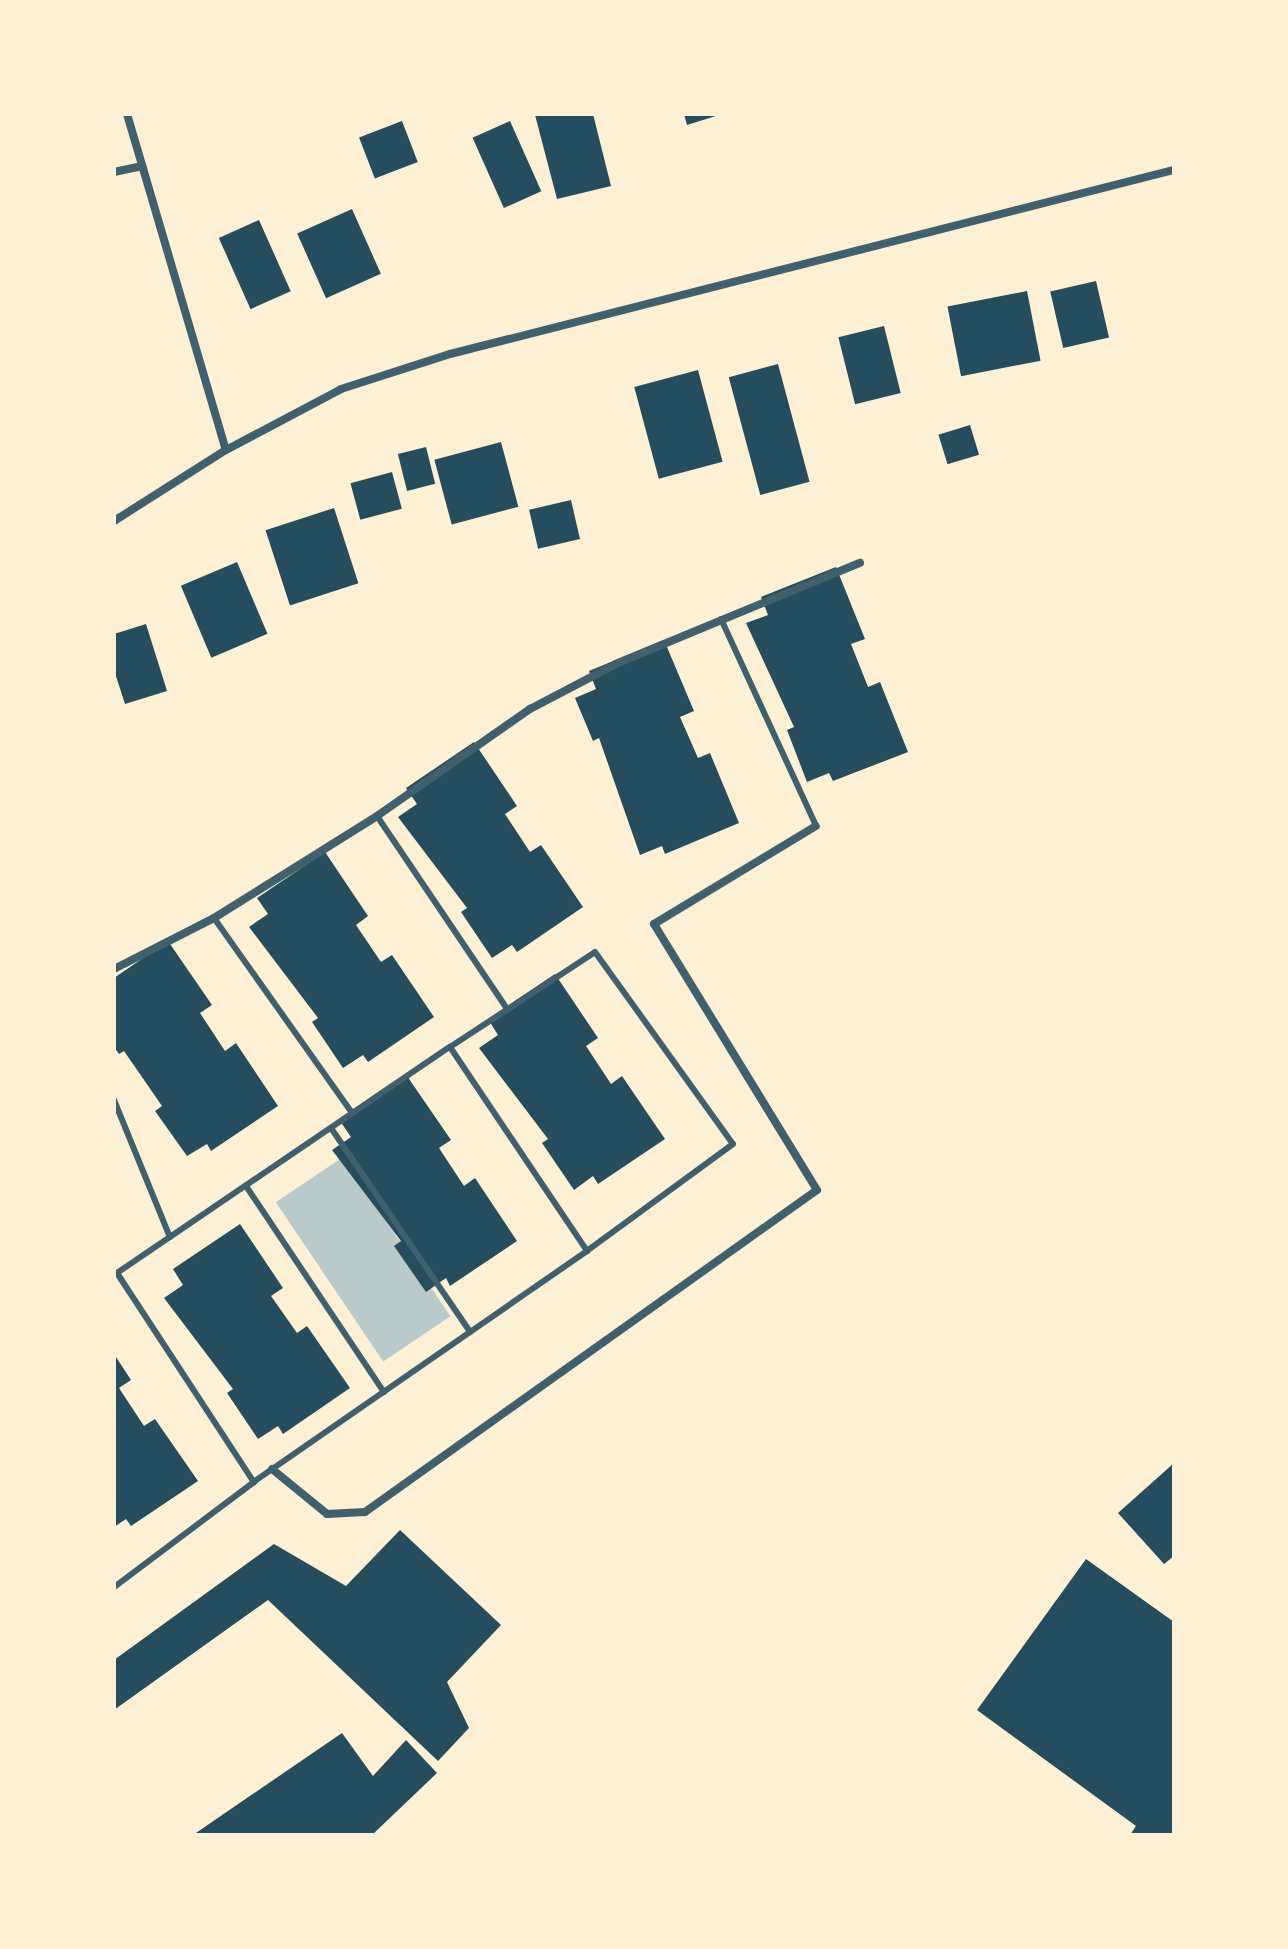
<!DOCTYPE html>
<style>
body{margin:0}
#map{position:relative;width:1288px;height:1949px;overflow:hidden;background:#fdf0d5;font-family:Karla,sans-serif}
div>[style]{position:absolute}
.green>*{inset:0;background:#b9caca;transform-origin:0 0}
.building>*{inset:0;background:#264d5e;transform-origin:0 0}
.service>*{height:6px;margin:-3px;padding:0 3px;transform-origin:3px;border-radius:3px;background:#3f606c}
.minor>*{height:8px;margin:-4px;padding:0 4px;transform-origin:4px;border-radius:4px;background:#3f606c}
span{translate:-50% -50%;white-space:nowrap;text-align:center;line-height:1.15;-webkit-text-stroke:8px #fdf0d5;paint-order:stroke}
.frame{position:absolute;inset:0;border:116px solid #fdf0d5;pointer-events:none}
</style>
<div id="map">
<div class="green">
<i style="left:343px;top:1157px;width:192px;height:81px;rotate:56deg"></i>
</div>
<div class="building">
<i style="clip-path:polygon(593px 114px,611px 186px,557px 199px,535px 115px)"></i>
<i style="clip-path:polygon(684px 114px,719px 114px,719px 115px,687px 125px)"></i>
<i style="left:402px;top:121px;width:44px;height:46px;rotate:69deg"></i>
<i style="left:510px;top:121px;width:77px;height:41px;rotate:66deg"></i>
<i style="left:352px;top:209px;width:71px;height:60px;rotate:66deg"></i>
<i style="left:259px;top:220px;width:78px;height:44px;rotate:66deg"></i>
<i style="left:1096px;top:281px;width:58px;height:47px;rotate:77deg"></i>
<i style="left:1027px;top:291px;width:71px;height:81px;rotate:79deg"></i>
<i style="left:884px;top:326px;width:69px;height:47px;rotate:76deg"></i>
<i style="left:778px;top:364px;width:122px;height:51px;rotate:75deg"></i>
<i style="left:698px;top:370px;width:95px;height:66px;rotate:75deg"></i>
<i style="left:970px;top:425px;width:31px;height:33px;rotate:73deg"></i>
<i style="left:501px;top:442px;width:67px;height:69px;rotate:75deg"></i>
<i style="left:426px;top:447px;width:38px;height:29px;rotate:76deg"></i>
<i style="left:392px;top:472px;width:38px;height:43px;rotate:75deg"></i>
<i style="left:571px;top:500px;width:40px;height:43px;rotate:77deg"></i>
<i style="left:334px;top:508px;width:79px;height:72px;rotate:72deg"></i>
<i style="left:237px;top:562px;width:78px;height:61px;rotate:67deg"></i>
<i style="clip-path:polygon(836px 567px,865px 639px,851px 644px,868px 687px,880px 682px,908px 752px,833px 781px,829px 773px,807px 782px,787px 730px,794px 727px,746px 623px,768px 615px,761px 597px)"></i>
<i style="clip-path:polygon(146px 624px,167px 691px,125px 704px,114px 670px,114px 634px)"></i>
<i style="clip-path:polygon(664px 640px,694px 711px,680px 717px,698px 758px,710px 753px,739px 823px,665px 854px,662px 846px,640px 855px,599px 738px,593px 741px,575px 698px,596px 689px,589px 671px)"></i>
<i style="clip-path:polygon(474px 742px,517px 806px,505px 814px,530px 852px,541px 845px,583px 907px,517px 952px,512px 945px,492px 958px,461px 912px,467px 908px,398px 817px,417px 804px,406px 788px)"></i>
<i style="clip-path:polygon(325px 852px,368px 916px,356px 925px,381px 962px,392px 955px,434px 1017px,368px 1062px,363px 1055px,343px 1068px,312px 1022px,318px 1018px,249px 927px,268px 914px,257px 898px)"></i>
<i style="clip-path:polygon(168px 941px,212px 1005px,200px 1013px,225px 1051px,236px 1043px,278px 1106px,211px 1151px,207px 1144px,187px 1156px,155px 1111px,162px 1106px,124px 1051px,119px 1054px,114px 1047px,114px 978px)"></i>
<i style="clip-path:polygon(555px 974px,598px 1038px,586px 1046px,611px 1084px,622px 1076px,665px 1139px,598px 1184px,593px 1176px,574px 1190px,542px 1143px,548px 1139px,479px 1048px,498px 1035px,488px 1019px)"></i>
<i style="clip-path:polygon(407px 1076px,451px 1140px,439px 1148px,464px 1186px,475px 1178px,517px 1241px,450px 1286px,446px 1278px,426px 1292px,394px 1246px,401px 1241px,332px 1150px,351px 1137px,340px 1121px)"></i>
<i style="clip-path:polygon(240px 1224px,283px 1288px,271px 1296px,297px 1333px,307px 1326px,350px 1388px,283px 1434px,278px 1426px,258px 1439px,227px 1393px,233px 1389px,164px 1298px,183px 1285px,173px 1269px)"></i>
<i style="clip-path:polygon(114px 1354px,131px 1380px,119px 1388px,144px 1426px,155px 1419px,198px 1481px,131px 1526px,126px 1519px,114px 1527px)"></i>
<i style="clip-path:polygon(1174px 1463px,1174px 1556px,1164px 1564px,1118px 1513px)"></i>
<i style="clip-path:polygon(400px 1530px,501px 1625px,447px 1682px,469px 1728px,438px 1761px,268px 1600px,114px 1710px,114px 1660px,274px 1544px,346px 1586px)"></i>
<i style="clip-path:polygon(1086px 1559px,1174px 1622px,1174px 1835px,1130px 1835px,1136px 1826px,977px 1710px)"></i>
<i style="clip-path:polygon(342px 1733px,373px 1776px,406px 1740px,437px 1773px,372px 1835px,193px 1835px)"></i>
</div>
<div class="service">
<i style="left:721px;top:619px;width:228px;rotate:65.3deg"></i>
<i style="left:377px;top:816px;width:234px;rotate:56deg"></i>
<i style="left:214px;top:918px;width:239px;rotate:54.7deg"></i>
<i style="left:450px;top:1047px;width:173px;rotate:-33.2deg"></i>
<i style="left:595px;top:952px;width:236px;rotate:54.3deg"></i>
<i style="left:733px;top:1144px;width:181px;rotate:143.8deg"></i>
<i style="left:114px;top:1100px;width:148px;rotate:67.8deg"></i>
<i style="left:331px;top:1128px;width:247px;rotate:55.7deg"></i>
<i style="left:246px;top:1186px;width:248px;rotate:56.2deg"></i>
<i style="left:117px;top:1273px;width:250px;rotate:56.8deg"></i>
<i style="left:114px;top:1275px;width:406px;rotate:-34.2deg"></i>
<i style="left:450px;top:1047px;width:246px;rotate:56.1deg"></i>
<i style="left:587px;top:1251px;width:405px;rotate:145.3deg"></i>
<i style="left:254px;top:1482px;width:175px;rotate:143.1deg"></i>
</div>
<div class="minor">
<i style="left:127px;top:114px;width:350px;rotate:73.6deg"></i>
<i style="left:114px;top:172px;width:29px;rotate:-12deg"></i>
<i style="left:114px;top:521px;width:133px;rotate:-32.4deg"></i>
<i style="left:226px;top:450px;width:130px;rotate:-27.9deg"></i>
<i style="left:341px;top:389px;width:114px;rotate:-17.8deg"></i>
<i style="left:450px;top:354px;width:747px;rotate:-14.26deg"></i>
<i style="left:114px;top:969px;width:112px;rotate:-27deg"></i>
<i style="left:214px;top:918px;width:192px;rotate:-32deg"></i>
<i style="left:377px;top:816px;width:187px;rotate:-35deg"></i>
<i style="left:530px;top:709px;width:99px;rotate:-27.6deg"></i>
<i style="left:618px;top:663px;width:262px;rotate:-22.5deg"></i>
<i style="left:272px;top:1469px;width:71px;rotate:39.3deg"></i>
<i style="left:327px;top:1514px;width:38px;rotate:-3deg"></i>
<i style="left:365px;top:1512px;width:555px;rotate:-35.47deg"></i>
<i style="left:817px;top:1190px;width:312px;rotate:-121.5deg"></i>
<i style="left:654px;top:924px;width:189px;rotate:-31.2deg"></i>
</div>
<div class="frame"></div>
</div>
